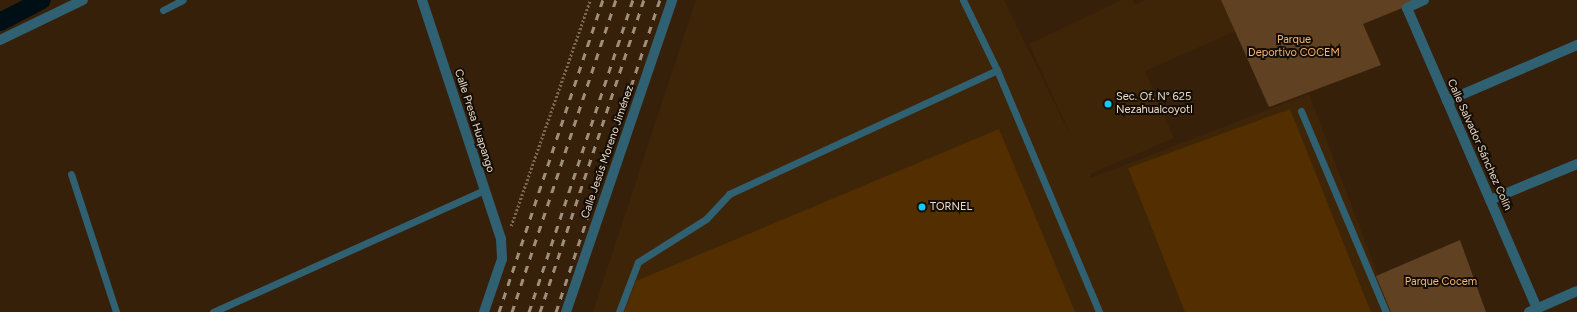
<!DOCTYPE html>
<meta charset="utf-8">
<style>
body{margin:0}
#map{position:relative;width:1577px;height:312px;overflow:hidden;background:#36200a;font-family:Figtree,sans-serif}
div>[style]{position:absolute}
.built>*{inset:0;background:#3f2507}
.green>*{inset:0;background:#604121}
.canal>*{height:18px;margin:-9px;padding:0 9px;transform-origin:9px;border-radius:9px;background:#000e15}
.building>*{inset:0;background:#522e01}
.path>*{height:2.5px;margin-top:-1.25px;transform-origin:0;background:repeating-linear-gradient(90deg,#7b6855 0 2px,transparent 0 4px)}
.lane>*{height:7px;margin:-3.5px;padding:0 3.5px;transform-origin:3.5px;border-radius:3.5px;background:#2f6173}
.street>*{height:10px;margin:-5px;padding:0 5px;transform-origin:5px;border-radius:5px;background:#2f6173}
.rail>*{height:3px;margin-top:-1.5px;transform-origin:0;background:repeating-linear-gradient(90deg,#9f8e7c 0 7px,transparent 0 14px)}
.dots>*{width:11px;height:11px;translate:-50% -50%;box-sizing:border-box;border:2px solid #160d04;border-radius:50%}
span{translate:-50% -50%;white-space:nowrap;text-align:center;line-height:1.15;-webkit-text-stroke:4px #160d04;paint-order:stroke}
.park-label{font-size:11px;color:#f4b67a}
.poi-label{font-size:11px;color:#ebddcf}
.left{translate:0 -50%;text-align:left}
.street-label{font-size:11px;color:#ebddcf}
</style>
<div id="map">
<div class="built">
<i style="clip-path:polygon(696px 0,1004px 0,1076px 147px,1029px 44px,1122px 0,1132px 0,1136px 5px,1146px 0,1221px 0,1235px 31px,1145px 71px,1174px 138px,1090px 174px,1091px 178px,1309px 94px,1392px 312px,593px 312px)"></i>
</div>
<div class="green">
<i style="clip-path:polygon(1221px 0,1422px 0,1363px 24px,1381px 65px,1269px 107px)"></i>
<i style="clip-path:polygon(1460px 240px,1486px 312px,1391px 312px,1376px 276px)"></i>
</div>
<div class="canal">
<i style="left:0;top:22px;width:47px;rotate:-27.6deg"></i>
</div>
<div class="building">
<i style="clip-path:polygon(1290px 109px,1371px 312px,1185px 312px,1128px 168px)"></i>
<i style="clip-path:polygon(999px 129px,1075px 312px,624px 312px,636px 281px)"></i>
</div>
<div class="path">
<i style="left:511px;top:226px;width:239px;rotate:-70.7deg"></i>
</div>
<div class="lane">
<i style="left:963px;top:0;width:78px;rotate:64.1deg"></i>
<i style="left:997px;top:70px;width:263px;rotate:67.1deg"></i>
<i style="left:163px;top:10px;width:22px;rotate:-27deg"></i>
<i style="left:1301px;top:111px;width:218px;rotate:67.1deg"></i>
<i style="left:71px;top:174px;width:145px;rotate:71.9deg"></i>
<i style="left:213px;top:312px;width:297px;rotate:-24.2deg"></i>
<i style="left:619px;top:312px;width:53px;rotate:-69.2deg"></i>
<i style="left:638px;top:262px;width:80px;rotate:-32.3deg"></i>
<i style="left:706px;top:219px;width:34px;rotate:-47deg"></i>
<i style="left:729px;top:194px;width:295px;rotate:-24.8deg"></i>
</div>
<div class="street">
<i style="left:422px;top:0;width:252px;rotate:71.7deg"></i>
<i style="left:501px;top:239px;width:20px;rotate:87deg"></i>
<i style="left:502px;top:259px;width:56px;rotate:108.8deg"></i>
<i style="left:1424px;top:0;width:19px;rotate:155deg"></i>
<i style="left:1407px;top:8px;width:328px;rotate:66.6deg"></i>
<i style="left:0;top:40px;width:92px;rotate:-25.7deg"></i>
<i style="left:1447px;top:101px;width:142px;rotate:-23.3deg"></i>
<i style="left:1490px;top:200px;width:94px;rotate:-22.5deg"></i>
<i style="left:566px;top:312px;width:330px;rotate:-71.2deg"></i>
<i style="left:1529px;top:312px;width:52px;rotate:-23.6deg"></i>
</div>
<div class="rail">
<i style="left:499px;top:312px;width:329px;rotate:-71.6deg"></i>
<i style="left:512px;top:312px;width:329px;rotate:-71.6deg"></i>
<i style="left:529px;top:312px;width:329px;rotate:-71.6deg"></i>
<i style="left:540px;top:312px;width:329px;rotate:-71.6deg"></i>
<i style="left:556px;top:312px;width:329px;rotate:-71.6deg"></i>
</div>
<div class="dots">
<i style="left:1108px;top:104px;background:#10cafa"></i>
<i style="left:922px;top:207px;background:#10cafa"></i>
</div>
<div class="park-label">
<span style="left:1294px;top:47px">Parque<br>Deportivo COCEM</span>
<span style="left:1441px;top:282px">Parque Cocem</span>
</div>
<div class="poi-label">
<span class="left" style="left:1116px;top:104px">Sec. Of. N° 625<br>Nezahualcoyotl</span>
<span class="left" style="left:930px;top:207px">TORNEL</span>
</div>
<div class="street-label">
<span style="left:474px;top:121px;rotate:72deg">Calle Presa Huapango</span>
<span style="left:1479px;top:145px;rotate:66deg">Calle Salvador Sánchez Colín</span>
<span style="left:608px;top:152px;rotate:-71deg">Calle Jesús Moreno Jiménez</span>
</div>
</div>
